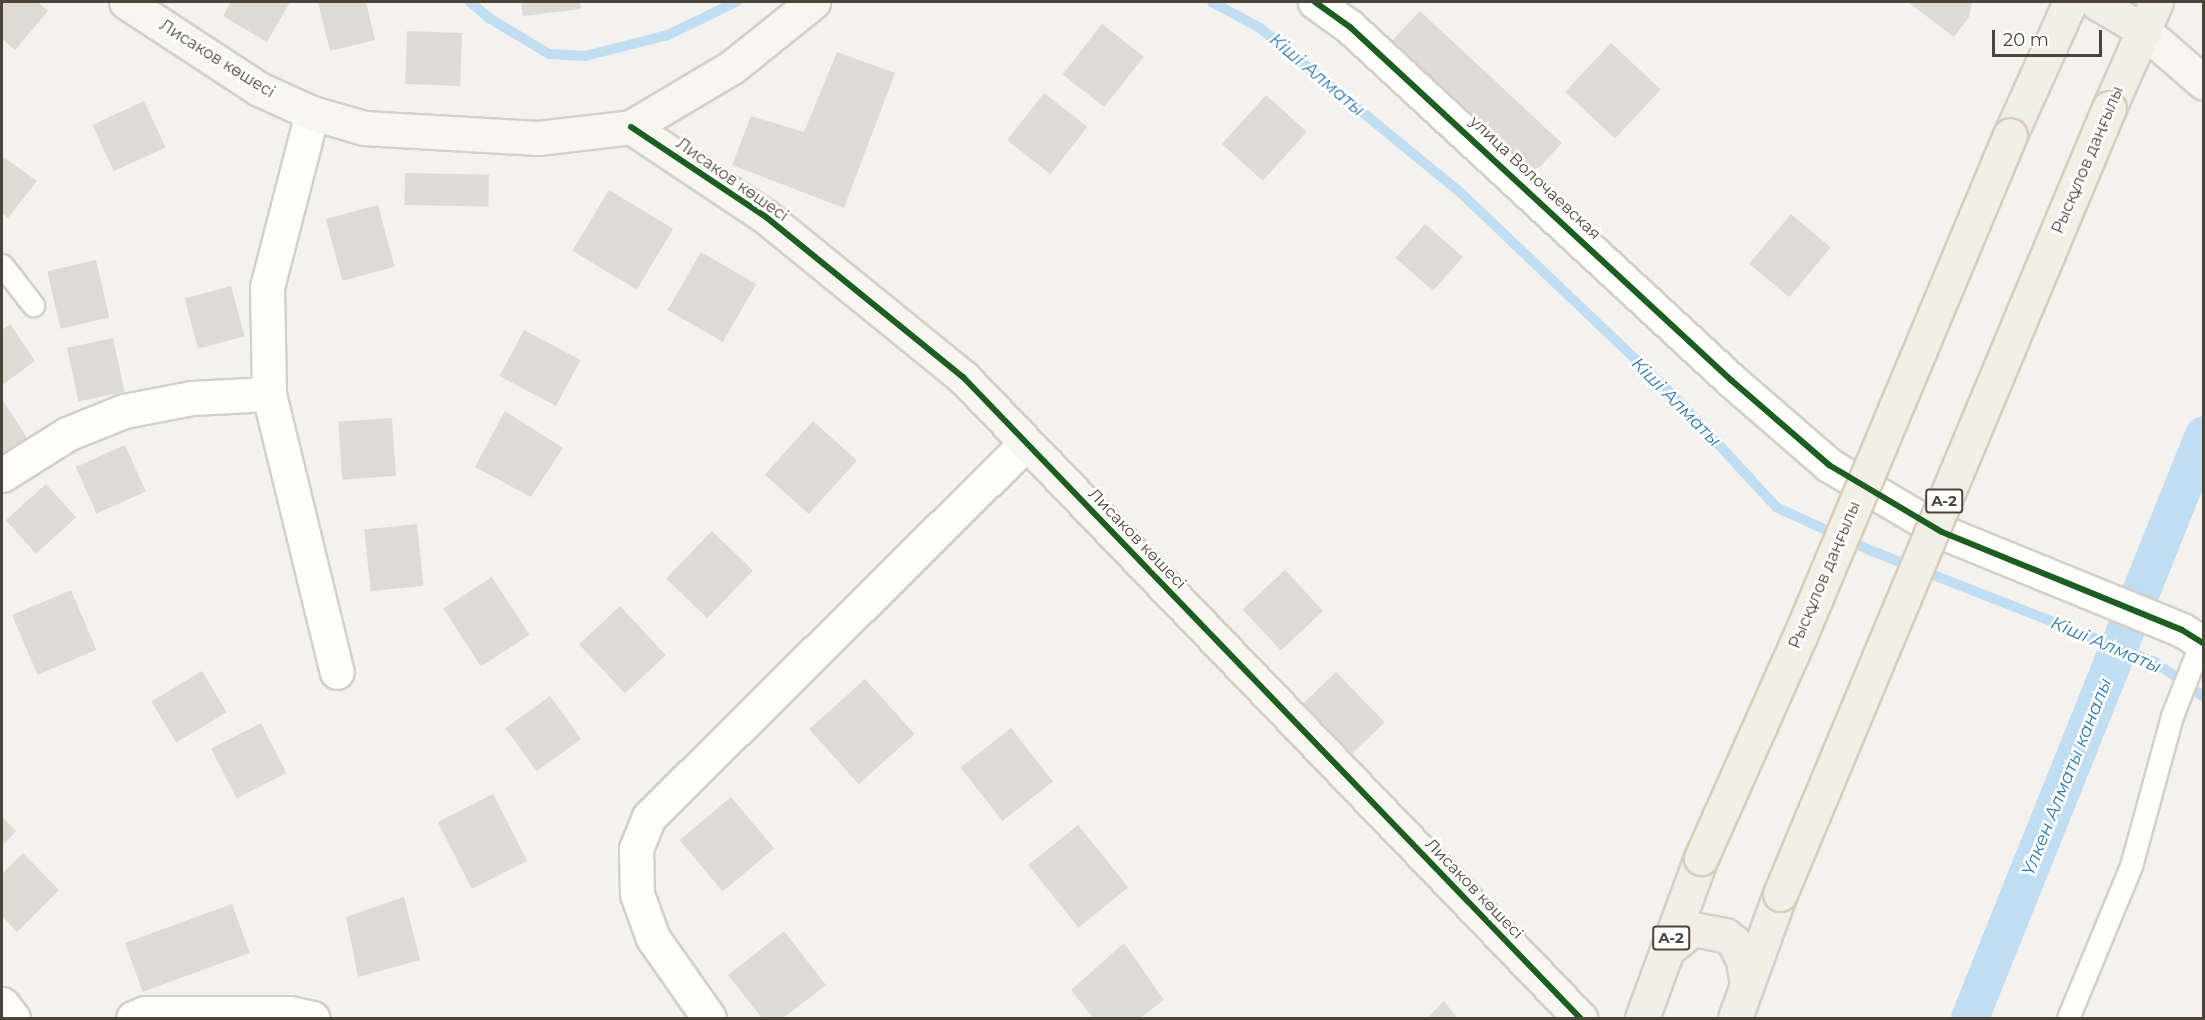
<!DOCTYPE html>
<meta charset="utf-8">
<style>
body{margin:0}
#map{position:relative;width:2205px;height:1020px;overflow:hidden;background:#f4f2ee;font-family:Montserrat,sans-serif}
div>[style]{position:absolute}
.stream>*{height:10px;margin:-5px;padding:0 5px;transform-origin:5px;border-radius:5px;background:#c0ddf1}
.canal>*{height:38px;margin:-19px;padding:0 19px;transform-origin:19px;border-radius:19px;background:#c0ddf1}
.building>*{inset:0;background:#dedbd6;transform-origin:0 0}
.roads{filter:drop-shadow(2px 0 #d2d0cb) drop-shadow(-2px 0 #d2d0cb) drop-shadow(0 2px #d2d0cb) drop-shadow(0 -2px #d2d0cb)}
.lane>*{height:21px;margin:-10.5px;padding:0 10.5px;transform-origin:10.5px;border-radius:10.5px;background:#fdfdfc}
.street>*{height:33px;margin:-16.5px;padding:0 16.5px;transform-origin:16.5px;border-radius:16.5px;background:#fdfdfc}
.secondary>*{height:33px;margin:-16.5px;padding:0 16.5px;transform-origin:16.5px;border-radius:16.5px;background:#f7f6f1}
.primary>*{height:33px;margin:-16.5px;padding:0 16.5px;transform-origin:16.5px;border-radius:16.5px;background:#f2efe6}
.bridges{filter:drop-shadow(2px 0 #d6cebb) drop-shadow(-2px 0 #d6cebb) drop-shadow(0 2px #d6cebb) drop-shadow(0 -2px #d6cebb)}
.primary-bridge>*{height:33px;margin:-16.5px;padding:0 16.5px;transform-origin:16.5px;border-radius:16.5px;background:#f2efe6}
.cycleway>*{height:6px;margin:-3px;padding:0 3px;transform-origin:3px;border-radius:3px;background:#1b5e20}
span{translate:-50% -50%;white-space:nowrap;text-align:center;line-height:1.15;-webkit-text-stroke:5px #fff;paint-order:stroke}
.shield-label span{padding:2px 4px;background:#fff;border:2px solid;border-radius:4px;-webkit-text-stroke-width:0}
.shield-label{font-size:15px;color:#4b4439;font-weight:700}
.street-label{font-size:16px;color:#4b4439}
.water-label{font-size:18px;color:#2e7ab2;font-style:italic}
.frame{position:absolute;inset:0;border:3px solid #4b4439;pointer-events:none}
.scale{position:absolute;left:1992px;top:30px;width:110px;height:27px;box-sizing:border-box;border:3px solid #4b4439;border-top:0;padding-left:8px;font-size:18px;line-height:21px;white-space:nowrap;color:#4b4439;-webkit-text-stroke:4px #fff;paint-order:stroke}
</style>
<div id="map">
<div class="stream">
<i style="left:470px;top:2px;width:25px;rotate:40deg"></i>
<i style="left:489px;top:18px;width:70px;rotate:31deg"></i>
<i style="left:549px;top:54px;width:36px;rotate:3deg"></i>
<i style="left:585px;top:56px;width:86px;rotate:-14.2deg"></i>
<i style="left:668px;top:35px;width:76px;rotate:-25.9deg"></i>
<i style="left:1212px;top:2px;width:55px;rotate:28.4deg"></i>
<i style="left:1260px;top:28px;width:261px;rotate:39.4deg"></i>
<i style="left:1462px;top:194px;width:294px;rotate:43.6deg"></i>
<i style="left:1675px;top:397px;width:149px;rotate:47.4deg"></i>
<i style="left:1776px;top:507px;width:106px;rotate:24.6deg"></i>
<i style="left:1872px;top:551px;width:304px;rotate:21.4deg"></i>
<i style="left:2155px;top:662px;width:60px;rotate:35.5deg"></i>
</div>
<div class="canal">
<i style="left:1970px;top:1018px;width:628px;rotate:-68.13deg"></i>
</div>
<div class="building">
<i style="clip-path:polygon(2px 2px,38px 2px,48px 11px,15px 50px,2px 39px)"></i>
<i style="clip-path:polygon(231px 2px,290px 2px,267px 42px,223px 16px)"></i>
<i style="clip-path:polygon(318px 2px,366px 2px,375px 40px,330px 51px)"></i>
<i style="clip-path:polygon(521px 2px,580px 2px,581px 9px,523px 16px)"></i>
<i style="clip-path:polygon(1908px 2px,1972px 2px,1969px 17px,1954px 37px)"></i>
<i style="left:1420px;top:11px;width:194px;height:41px;rotate:43deg"></i>
<i style="left:1102px;top:24px;width:53px;height:64px;rotate:38deg"></i>
<i style="left:407px;top:31px;width:55px;height:53px;rotate:2deg"></i>
<i style="left:1611px;top:43px;width:68px;height:67px;rotate:43deg"></i>
<i style="clip-path:polygon(837px 52px,895px 73px,844px 208px,732px 165px,751px 116px,804px 132px)"></i>
<i style="left:1044px;top:93px;width:55px;height:60px;rotate:38deg"></i>
<i style="left:1266px;top:95px;width:55px;height:66px;rotate:42deg"></i>
<i style="left:144px;top:101px;width:51px;height:57px;rotate:65deg"></i>
<i style="clip-path:polygon(2px 156px,37px 181px,8px 218px,2px 213px)"></i>
<i style="left:405px;top:173px;width:84px;height:32px;rotate:1deg"></i>
<i style="left:609px;top:190px;width:75px;height:71px;rotate:31deg"></i>
<i style="left:378px;top:205px;width:64px;height:54px;rotate:75deg"></i>
<i style="left:1791px;top:214px;width:52px;height:65px;rotate:40deg"></i>
<i style="left:1425px;top:224px;width:50px;height:45px;rotate:41deg"></i>
<i style="left:701px;top:252px;width:64px;height:67px;rotate:30deg"></i>
<i style="left:96px;top:260px;width:59px;height:50px;rotate:77deg"></i>
<i style="left:231px;top:286px;width:52px;height:48px;rotate:75deg"></i>
<i style="clip-path:polygon(10px 324px,35px 361px,2px 385px,2px 330px)"></i>
<i style="left:524px;top:330px;width:64px;height:52px;rotate:28deg"></i>
<i style="left:113px;top:338px;width:55px;height:47px;rotate:78deg"></i>
<i style="clip-path:polygon(2px 399px,29px 441px,2px 457px)"></i>
<i style="clip-path:polygon(505px 411px,563px 448px,531px 497px,475px 467px)"></i>
<i style="left:392px;top:418px;width:58px;height:54px;rotate:86deg"></i>
<i style="left:813px;top:421px;width:59px;height:72px;rotate:42deg"></i>
<i style="left:125px;top:445px;width:51px;height:54px;rotate:66deg"></i>
<i style="left:46px;top:484px;width:45px;height:54px;rotate:48deg"></i>
<i style="left:417px;top:524px;width:62px;height:53px;rotate:84deg"></i>
<i style="left:712px;top:531px;width:57px;height:66px;rotate:44deg"></i>
<i style="left:1285px;top:570px;width:56px;height:58px;rotate:47deg"></i>
<i style="left:492px;top:577px;width:69px;height:58px;rotate:57deg"></i>
<i style="left:71px;top:590px;width:65px;height:64px;rotate:67deg"></i>
<i style="left:620px;top:606px;width:67px;height:56px;rotate:47deg"></i>
<i style="left:202px;top:671px;width:48px;height:59px;rotate:59deg"></i>
<i style="left:1336px;top:672px;width:70px;height:49px;rotate:46deg"></i>
<i style="left:865px;top:679px;width:74px;height:75px;rotate:48deg"></i>
<i style="left:550px;top:696px;width:53px;height:55px;rotate:54deg"></i>
<i style="left:261px;top:723px;width:56px;height:56px;rotate:63deg"></i>
<i style="left:1011px;top:728px;width:68px;height:64px;rotate:52deg"></i>
<i style="left:493px;top:794px;width:75px;height:62px;rotate:63deg"></i>
<i style="left:731px;top:797px;width:67px;height:67px;rotate:50deg"></i>
<i style="clip-path:polygon(2px 817px,16px 831px,2px 846px)"></i>
<i style="left:1078px;top:825px;width:80px;height:64px;rotate:51deg"></i>
<i style="clip-path:polygon(23px 853px,59px 890px,17px 932px,2px 916px,2px 874px)"></i>
<i style="clip-path:polygon(404px 897px,420px 960px,358px 977px,346px 917px)"></i>
<i style="left:232px;top:904px;width:52px;height:114px;rotate:70deg"></i>
<i style="clip-path:polygon(784px 931px,826px 985px,783px 1018px,762px 1018px,728px 975px)"></i>
<i style="clip-path:polygon(1124px 943px,1164px 1000px,1140px 1018px,1093px 1018px,1071px 990px)"></i>
<i style="clip-path:polygon(1444px 1001px,1457px 1018px,1427px 1018px)"></i>
</div>
<div class="roads">
<div class="lane">
<i style="left:2px;top:265px;width:51px;rotate:52.2deg"></i>
<i style="left:2068px;top:1018px;width:165px;rotate:-67.5deg"></i>
<i style="left:2131px;top:866px;width:156px;rotate:-74.7deg"></i>
<i style="left:2172px;top:716px;width:79px;rotate:-68.6deg"></i>
</div>
<div class="street">
<i style="left:1315px;top:2px;width:43px;rotate:35.5deg"></i>
<i style="left:1350px;top:27px;width:519px;rotate:42.82deg"></i>
<i style="left:1731px;top:380px;width:130px;rotate:40.9deg"></i>
<i style="left:1829px;top:465px;width:131px;rotate:30.7deg"></i>
<i style="left:1942px;top:532px;width:259px;rotate:22.2deg"></i>
<i style="left:2182px;top:630px;width:26px;rotate:32deg"></i>
<i style="left:312px;top:113px;width:180px;rotate:104.5deg"></i>
<i style="left:267px;top:287px;width:107px;rotate:88.9deg"></i>
<i style="left:269px;top:394px;width:286px;rotate:76.3deg"></i>
<i style="left:2px;top:475px;width:77px;rotate:-32.2deg"></i>
<i style="left:67px;top:434px;width:61px;rotate:-22deg"></i>
<i style="left:124px;top:411px;width:69px;rotate:-10.8deg"></i>
<i style="left:192px;top:398px;width:77px;rotate:-3deg"></i>
<i style="left:2px;top:1004px;width:18px;rotate:52deg"></i>
<i style="left:133px;top:1018px;width:13px;rotate:-23deg"></i>
<i style="left:145px;top:1013px;width:144px"></i>
<i style="left:289px;top:1013px;width:24px;rotate:12deg"></i>
<i style="left:709px;top:1018px;width:98px;rotate:-125deg"></i>
<i style="left:653px;top:938px;width:47px;rotate:-110deg"></i>
<i style="left:637px;top:894px;width:45px;rotate:-91.3deg"></i>
<i style="left:636px;top:849px;width:35px;rotate:-68deg"></i>
<i style="left:649px;top:817px;width:531px;rotate:-44.77deg"></i>
</div>
<div class="secondary">
<i style="left:126px;top:2px;width:159px;rotate:33.2deg"></i>
<i style="left:259px;top:89px;width:58px;rotate:24.4deg"></i>
<i style="left:312px;top:113px;width:54px;rotate:16.1deg"></i>
<i style="left:364px;top:128px;width:174px;rotate:3.3deg"></i>
<i style="left:538px;top:138px;width:94px;rotate:-6.7deg"></i>
<i style="left:631px;top:127px;width:117px;rotate:-30.7deg"></i>
<i style="left:732px;top:67px;width:104px;rotate:-38.7deg"></i>
<i style="left:2144px;top:31px;width:79px;rotate:40.9deg"></i>
<i style="left:631px;top:127px;width:162px;rotate:33.7deg"></i>
<i style="left:766px;top:217px;width:254px;rotate:39.1deg"></i>
<i style="left:963px;top:377px;width:890px;rotate:46.09deg"></i>
</div>
<div class="primary">
<i style="left:2096px;top:2px;width:56px;rotate:31.1deg"></i>
<i style="left:2109px;top:108px;width:116px;rotate:-66.1deg"></i>
<i style="left:2010px;top:135px;width:146px;rotate:-65.7deg"></i>
<i style="left:1668px;top:949px;width:32px;rotate:-39deg"></i>
<i style="left:1693px;top:929px;width:33px;rotate:11deg"></i>
<i style="left:1725px;top:935px;width:11px;rotate:38deg"></i>
<i style="left:1734px;top:942px;width:20px;rotate:63deg"></i>
<i style="left:1743px;top:960px;width:25px;rotate:81deg"></i>
<i style="left:1642px;top:1018px;width:171px;rotate:-69.8deg"></i>
<i style="left:1735px;top:1018px;width:132px;rotate:-70.1deg"></i>
</div>
</div>
<div class="bridges">
<div class="primary-bridge">
<i style="left:1701px;top:858px;width:243px;rotate:-66deg"></i>
<i style="left:1800px;top:636px;width:543px;rotate:-67.26deg"></i>
<i style="left:1780px;top:894px;width:852px;rotate:-67.29deg"></i>
</div>
</div>
<div class="cycleway">
<i style="left:1315px;top:2px;width:43px;rotate:35.5deg"></i>
<i style="left:1350px;top:27px;width:519px;rotate:42.82deg"></i>
<i style="left:1731px;top:380px;width:130px;rotate:40.9deg"></i>
<i style="left:1829px;top:465px;width:131px;rotate:30.7deg"></i>
<i style="left:1942px;top:532px;width:259px;rotate:22.2deg"></i>
<i style="left:2182px;top:630px;width:26px;rotate:32deg"></i>
<i style="left:631px;top:127px;width:162px;rotate:33.7deg"></i>
<i style="left:766px;top:217px;width:254px;rotate:39.1deg"></i>
<i style="left:963px;top:377px;width:890px;rotate:46.09deg"></i>
</div>
<div class="shield-label">
<span style="left:1944px;top:501px">A-2</span>
<span style="left:1671px;top:938px">A-2</span>
</div>
<div class="street-label">
<span style="left:217px;top:59px;rotate:32deg">Лисаков көшесі</span>
<span style="left:2088px;top:160px;rotate:-67deg">Рысқұлов даңғылы</span>
<span style="left:1535px;top:178px;rotate:43deg">улица Волочаевская</span>
<span style="left:732px;top:180px;rotate:35deg">Лисаков көшесі</span>
<span style="left:1137px;top:539px;rotate:46deg">Лисаков көшесі</span>
<span style="left:1825px;top:575px;rotate:-67deg">Рысқұлов даңғылы</span>
<span style="left:1474px;top:889px;rotate:46deg">Лисаков көшесі</span>
</div>
<div class="water-label">
<span style="left:1317px;top:75px;rotate:40deg">Кіші Алматы</span>
<span style="left:1676px;top:402px;rotate:45deg">Кіші Алматы</span>
<span style="left:2106px;top:645px;rotate:23deg">Кіші Алматы</span>
<span style="left:2067px;top:777px;rotate:-68deg">Үлкен Алматы каналы</span>
</div>
<div class="frame"></div>
<div class="scale">20 m</div>
</div>
